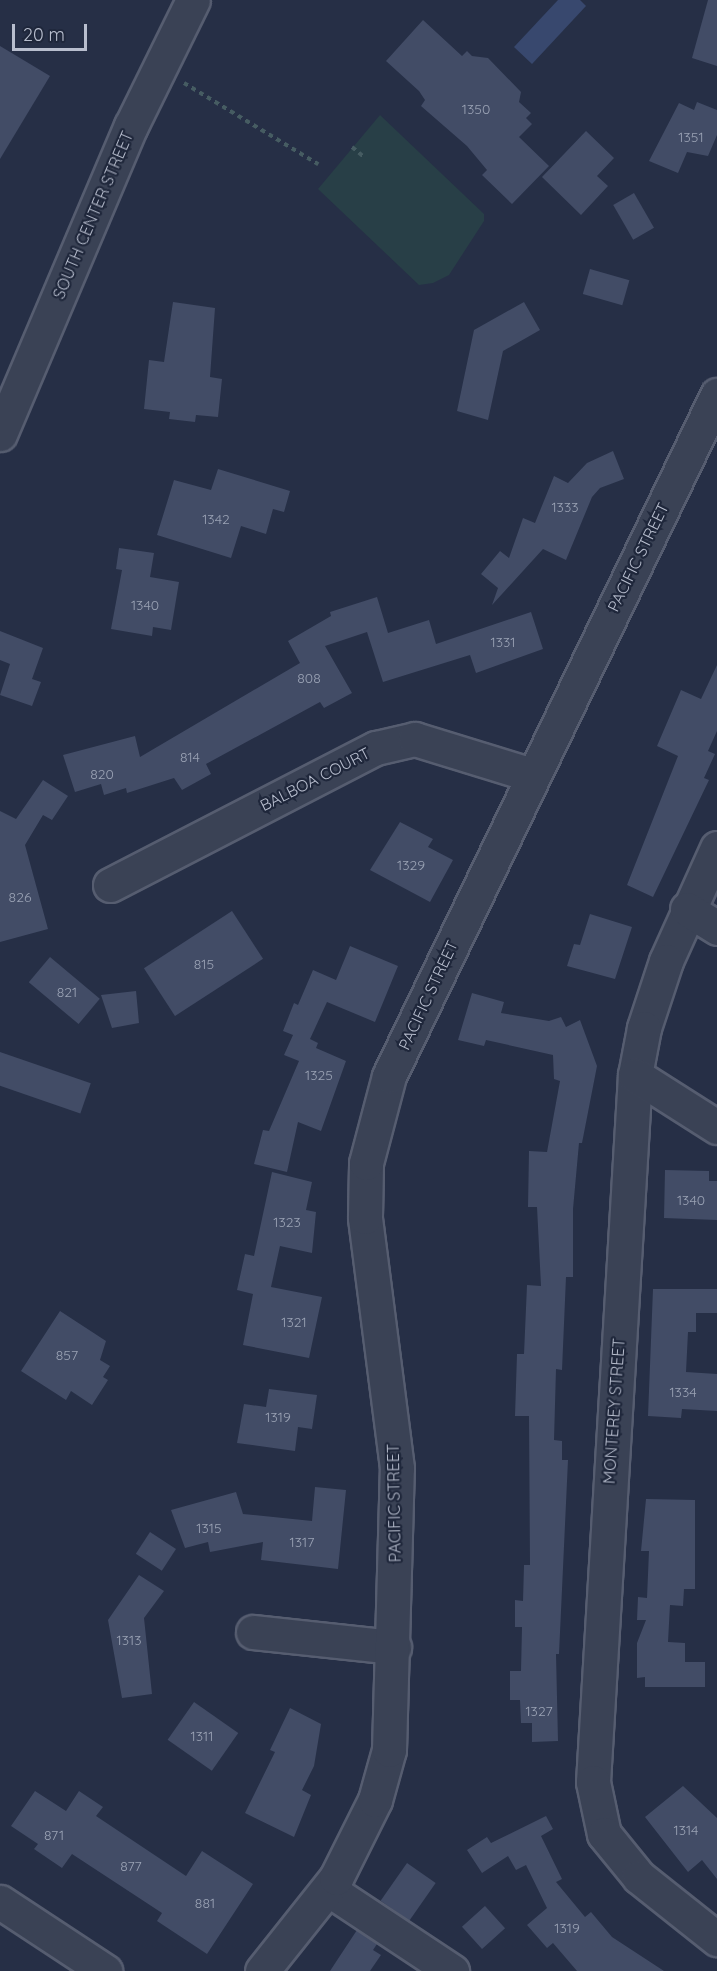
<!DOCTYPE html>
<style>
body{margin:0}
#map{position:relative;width:717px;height:1971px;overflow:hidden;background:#262f46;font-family:Quicksand,sans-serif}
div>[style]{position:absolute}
.green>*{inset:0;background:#283f47}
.water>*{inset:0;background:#38486e}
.building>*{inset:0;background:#424c66;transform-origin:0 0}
.path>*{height:4px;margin-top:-2px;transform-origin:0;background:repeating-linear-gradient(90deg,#465c62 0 4.5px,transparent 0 9px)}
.roads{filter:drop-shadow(2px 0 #565d70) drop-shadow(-2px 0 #565d70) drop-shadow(0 2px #565d70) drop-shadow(0 -2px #565d70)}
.minor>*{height:33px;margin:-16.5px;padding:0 16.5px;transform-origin:16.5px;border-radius:16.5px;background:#3a4255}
span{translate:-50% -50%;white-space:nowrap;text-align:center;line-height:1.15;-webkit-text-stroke:4.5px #1f273b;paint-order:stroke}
.number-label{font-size:14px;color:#9aa2b4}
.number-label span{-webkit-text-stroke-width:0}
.street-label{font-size:16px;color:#b8bece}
.scale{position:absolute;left:12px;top:24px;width:75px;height:27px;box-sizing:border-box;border:3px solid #b8bece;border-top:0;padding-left:8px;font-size:18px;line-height:21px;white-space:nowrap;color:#b8bece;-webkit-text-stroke:4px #1f273b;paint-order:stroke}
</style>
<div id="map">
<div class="green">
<i style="clip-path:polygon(380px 115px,484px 214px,484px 221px,449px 275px,433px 283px,419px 285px,318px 189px)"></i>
</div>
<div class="water">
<i style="clip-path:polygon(558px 0,580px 0,586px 6px,532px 64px,514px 47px)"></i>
</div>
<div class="building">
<i style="clip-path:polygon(708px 0,717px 0,717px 66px,692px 58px)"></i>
<i style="clip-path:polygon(423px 20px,462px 56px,467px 51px,472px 56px,488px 58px,521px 92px,519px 102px,531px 113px,526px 118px,532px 124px,519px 137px,549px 166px,512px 204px,482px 175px,487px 170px,467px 146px,421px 106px,425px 100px,419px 91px,386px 61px)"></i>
<i style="clip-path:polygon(0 46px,50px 76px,0 159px)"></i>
<i style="clip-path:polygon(697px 102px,717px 110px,717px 135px,708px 156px,687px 152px,678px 173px,649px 161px,679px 103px,694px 110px)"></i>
<i style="clip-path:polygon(586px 131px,614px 158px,597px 176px,608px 186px,581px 215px,542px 177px)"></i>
<i style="left:634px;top:193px;width:40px;height:24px;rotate:60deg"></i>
<i style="left:590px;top:269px;width:41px;height:26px;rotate:16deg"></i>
<i style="clip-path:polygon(173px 302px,215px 308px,210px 377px,222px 379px,218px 417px,196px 415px,195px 422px,169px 419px,170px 412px,144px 409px,149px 360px,164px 362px)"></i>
<i style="clip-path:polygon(524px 302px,540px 330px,503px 351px,488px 420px,457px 411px,474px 330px)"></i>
<i style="clip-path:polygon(613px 451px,624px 479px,600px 488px,592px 497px,566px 560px,543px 549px,492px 605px,498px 588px,481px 574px,500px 551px,509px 558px,523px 518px,535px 523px,554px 476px,568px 483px,587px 463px)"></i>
<i style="clip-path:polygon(218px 469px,290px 491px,284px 512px,273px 509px,266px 534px,241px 526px,231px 558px,157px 535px,174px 480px,211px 490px)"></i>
<i style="clip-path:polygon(119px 548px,154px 553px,150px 577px,179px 582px,171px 630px,153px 627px,152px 636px,111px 629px,122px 570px,116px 569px)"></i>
<i style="clip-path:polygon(377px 597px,388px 633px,429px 620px,436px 644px,531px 612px,543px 649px,476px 673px,470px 655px,383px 682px,367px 632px,325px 646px,352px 693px,324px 708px,320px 702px,206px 764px,211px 774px,182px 790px,174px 778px,127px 793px,126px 788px,104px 795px,101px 784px,75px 792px,63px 755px,135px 736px,140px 757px,300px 663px,288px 641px,331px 616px,330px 612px)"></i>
<i style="clip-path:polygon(0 631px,43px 648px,32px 679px,41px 682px,32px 706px,0 695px,10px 664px,0 660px)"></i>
<i style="clip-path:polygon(717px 665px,717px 731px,708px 751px,715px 754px,704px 778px,709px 780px,653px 897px,627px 885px,678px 756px,657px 746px,681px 690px,701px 699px)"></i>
<i style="clip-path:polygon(43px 780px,68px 796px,52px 820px,43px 815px,25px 845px,48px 929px,0 942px,0 811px,16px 819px)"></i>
<i style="clip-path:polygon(400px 822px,433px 839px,428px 847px,453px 860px,430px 902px,370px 870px)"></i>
<i style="left:232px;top:911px;width:57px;height:105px;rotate:57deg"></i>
<i style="clip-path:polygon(590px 914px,632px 927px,615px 979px,567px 966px,574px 944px,580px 945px)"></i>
<i style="clip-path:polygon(350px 946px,398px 966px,375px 1022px,327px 1002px,310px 1039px,318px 1043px,316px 1048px,346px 1061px,321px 1131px,298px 1122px,287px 1172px,254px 1164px,263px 1130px,269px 1131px,299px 1061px,284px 1055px,293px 1035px,283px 1031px,294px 1003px,298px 1005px,313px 970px,336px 980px)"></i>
<i style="left:50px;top:957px;width:65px;height:33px;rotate:40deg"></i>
<i style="clip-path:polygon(136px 991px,139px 1023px,112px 1028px,101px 995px)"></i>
<i style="clip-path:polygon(472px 993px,504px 1002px,501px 1013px,549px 1021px,561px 1017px,566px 1027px,580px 1020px,597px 1066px,582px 1143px,579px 1143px,573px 1209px,573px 1277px,566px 1277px,562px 1370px,556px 1369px,554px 1440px,562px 1441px,562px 1460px,568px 1460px,559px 1654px,556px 1654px,558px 1741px,532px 1742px,532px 1723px,521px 1723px,520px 1700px,510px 1700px,510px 1671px,521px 1671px,522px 1627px,515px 1627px,515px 1600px,523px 1601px,524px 1565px,530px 1565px,529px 1416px,515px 1416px,517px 1354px,524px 1354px,527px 1285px,541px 1286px,537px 1207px,528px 1207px,529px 1151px,547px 1152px,560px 1081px,554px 1079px,553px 1055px,486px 1040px,484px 1046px,458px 1040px)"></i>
<i style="left:0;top:1052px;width:96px;height:32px;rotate:19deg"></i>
<i style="clip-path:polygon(665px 1170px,709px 1171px,709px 1181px,717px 1181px,717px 1220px,664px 1218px)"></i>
<i style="clip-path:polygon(272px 1172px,312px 1182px,306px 1210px,316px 1212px,312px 1253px,280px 1246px,271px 1287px,322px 1297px,309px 1358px,243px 1345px,253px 1294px,237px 1290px,245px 1254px,254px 1256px)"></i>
<i style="clip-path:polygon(653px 1289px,717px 1289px,717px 1313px,696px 1313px,696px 1332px,688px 1332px,686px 1372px,717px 1374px,717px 1411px,682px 1409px,681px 1418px,648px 1416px)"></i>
<i style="clip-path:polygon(60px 1311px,106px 1341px,100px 1360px,110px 1366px,103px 1377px,108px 1380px,92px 1405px,71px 1391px,66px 1400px,21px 1371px)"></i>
<i style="clip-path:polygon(269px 1389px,317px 1395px,312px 1429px,298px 1427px,295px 1451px,237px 1443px,244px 1404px,266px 1407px)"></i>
<i style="clip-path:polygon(315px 1487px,346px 1490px,338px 1569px,261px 1560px,263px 1542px,210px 1552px,208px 1542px,185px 1548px,171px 1510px,236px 1492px,243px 1514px,312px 1521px)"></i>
<i style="clip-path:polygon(646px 1499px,695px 1500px,695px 1589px,684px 1589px,683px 1606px,670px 1605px,668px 1642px,685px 1643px,685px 1662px,705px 1662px,705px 1687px,645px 1687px,645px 1677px,637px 1678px,637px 1643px,646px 1620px,637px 1620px,638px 1597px,647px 1598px,649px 1551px,641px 1551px)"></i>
<i style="left:150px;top:1532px;width:31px;height:26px;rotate:33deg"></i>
<i style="clip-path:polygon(139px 1575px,164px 1591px,144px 1618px,152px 1694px,122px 1698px,108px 1620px)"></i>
<i style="left:194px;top:1702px;width:54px;height:46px;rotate:35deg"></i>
<i style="clip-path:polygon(290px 1708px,321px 1724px,314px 1766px,302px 1790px,311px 1795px,294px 1837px,245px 1813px,275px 1752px,270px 1750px)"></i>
<i style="clip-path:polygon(683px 1786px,717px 1818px,717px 1879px,702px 1860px,688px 1872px,645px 1817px)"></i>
<i style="clip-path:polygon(35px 1791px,66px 1811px,79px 1791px,103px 1807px,96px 1816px,186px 1876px,202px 1851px,253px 1884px,207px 1954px,157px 1921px,162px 1913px,72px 1854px,62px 1868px,34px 1849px,38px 1844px,11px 1826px)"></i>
<i style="clip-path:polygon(546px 1816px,553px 1829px,541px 1836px,562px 1879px,556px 1882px,585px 1917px,591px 1912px,612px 1937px,664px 1971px,577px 1971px,553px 1943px,547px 1948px,527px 1925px,547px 1908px,526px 1865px,516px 1870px,508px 1856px,482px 1873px,467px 1850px,487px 1837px,491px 1843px)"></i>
<i style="left:407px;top:1863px;width:35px;height:46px;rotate:35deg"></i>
<i style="left:485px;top:1906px;width:30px;height:31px;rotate:48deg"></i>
<i style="clip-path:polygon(357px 1930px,377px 1944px,373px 1950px,381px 1955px,370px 1971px,330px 1971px)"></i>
</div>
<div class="path">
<i style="left:184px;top:83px;width:157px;rotate:31.2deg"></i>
<i style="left:352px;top:147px;width:16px;rotate:40deg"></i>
</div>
<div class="roads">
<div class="minor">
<i style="left:0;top:434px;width:335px;rotate:-67deg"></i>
<i style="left:131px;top:126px;width:140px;rotate:-63.8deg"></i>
<i style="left:717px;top:848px;width:124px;rotate:114.3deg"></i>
<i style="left:666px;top:961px;width:71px;rotate:108.2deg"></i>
<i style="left:644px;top:1028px;width:48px;rotate:100.8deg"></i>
<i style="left:635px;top:1075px;width:708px;rotate:93.4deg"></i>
<i style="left:593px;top:1782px;width:53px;rotate:78.1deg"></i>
<i style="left:604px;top:1834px;width:55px;rotate:50.9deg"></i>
<i style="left:639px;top:1877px;width:100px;rotate:38.5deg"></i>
<i style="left:110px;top:885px;width:299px;rotate:-27.3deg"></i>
<i style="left:376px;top:748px;width:40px;rotate:-13deg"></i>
<i style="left:415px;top:739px;width:122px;rotate:17.1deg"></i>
<i style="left:687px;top:909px;width:36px;rotate:32deg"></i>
<i style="left:635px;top:1075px;width:97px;rotate:32.4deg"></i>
<i style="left:253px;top:1632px;width:142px;rotate:6.1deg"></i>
<i style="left:328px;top:1889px;width:149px;rotate:33.5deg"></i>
<i style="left:0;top:1902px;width:126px;rotate:33.3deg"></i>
<i style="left:262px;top:1971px;width:119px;rotate:-51.5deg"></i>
<i style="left:336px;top:1878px;width:87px;rotate:-63.4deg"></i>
<i style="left:375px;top:1800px;width:52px;rotate:-74.4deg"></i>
<i style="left:389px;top:1750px;width:282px;rotate:-88.4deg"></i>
<i style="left:397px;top:1468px;width:253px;rotate:-97.3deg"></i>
<i style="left:365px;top:1217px;width:54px;rotate:-88.9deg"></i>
<i style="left:366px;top:1163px;width:90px;rotate:-75.2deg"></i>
<i style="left:389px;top:1076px;width:756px;rotate:-64.28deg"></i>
</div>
</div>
<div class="number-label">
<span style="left:476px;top:109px">1350</span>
<span style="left:691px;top:137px">1351</span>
<span style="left:565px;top:507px">1333</span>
<span style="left:216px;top:519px">1342</span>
<span style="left:145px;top:605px">1340</span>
<span style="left:503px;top:642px">1331</span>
<span style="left:309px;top:678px">808</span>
<span style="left:190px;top:757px">814</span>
<span style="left:102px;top:774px">820</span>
<span style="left:411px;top:865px">1329</span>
<span style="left:20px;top:897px">826</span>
<span style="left:204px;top:964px">815</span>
<span style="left:67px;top:992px">821</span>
<span style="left:319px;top:1075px">1325</span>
<span style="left:691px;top:1200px">1340</span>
<span style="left:287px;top:1222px">1323</span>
<span style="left:294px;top:1322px">1321</span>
<span style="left:67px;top:1355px">857</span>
<span style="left:683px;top:1392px">1334</span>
<span style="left:278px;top:1417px">1319</span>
<span style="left:209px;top:1528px">1315</span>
<span style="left:302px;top:1542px">1317</span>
<span style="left:129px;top:1640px">1313</span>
<span style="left:539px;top:1711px">1327</span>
<span style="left:202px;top:1736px">1311</span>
<span style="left:686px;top:1830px">1314</span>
<span style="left:54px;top:1835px">871</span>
<span style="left:131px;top:1866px">877</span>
<span style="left:205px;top:1903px">881</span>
<span style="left:567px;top:1928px">1319</span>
</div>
<div class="street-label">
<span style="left:93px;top:215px;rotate:-67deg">SOUTH CENTER STREET</span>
<span style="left:638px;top:557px;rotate:-64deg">PACIFIC STREET</span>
<span style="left:315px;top:779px;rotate:-27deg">BALBOA COURT</span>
<span style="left:428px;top:995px;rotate:-65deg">PACIFIC STREET</span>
<span style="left:614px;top:1411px;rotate:-86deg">MONTEREY STREET</span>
<span style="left:394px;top:1503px;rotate:-91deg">PACIFIC STREET</span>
</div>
<div class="scale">20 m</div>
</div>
